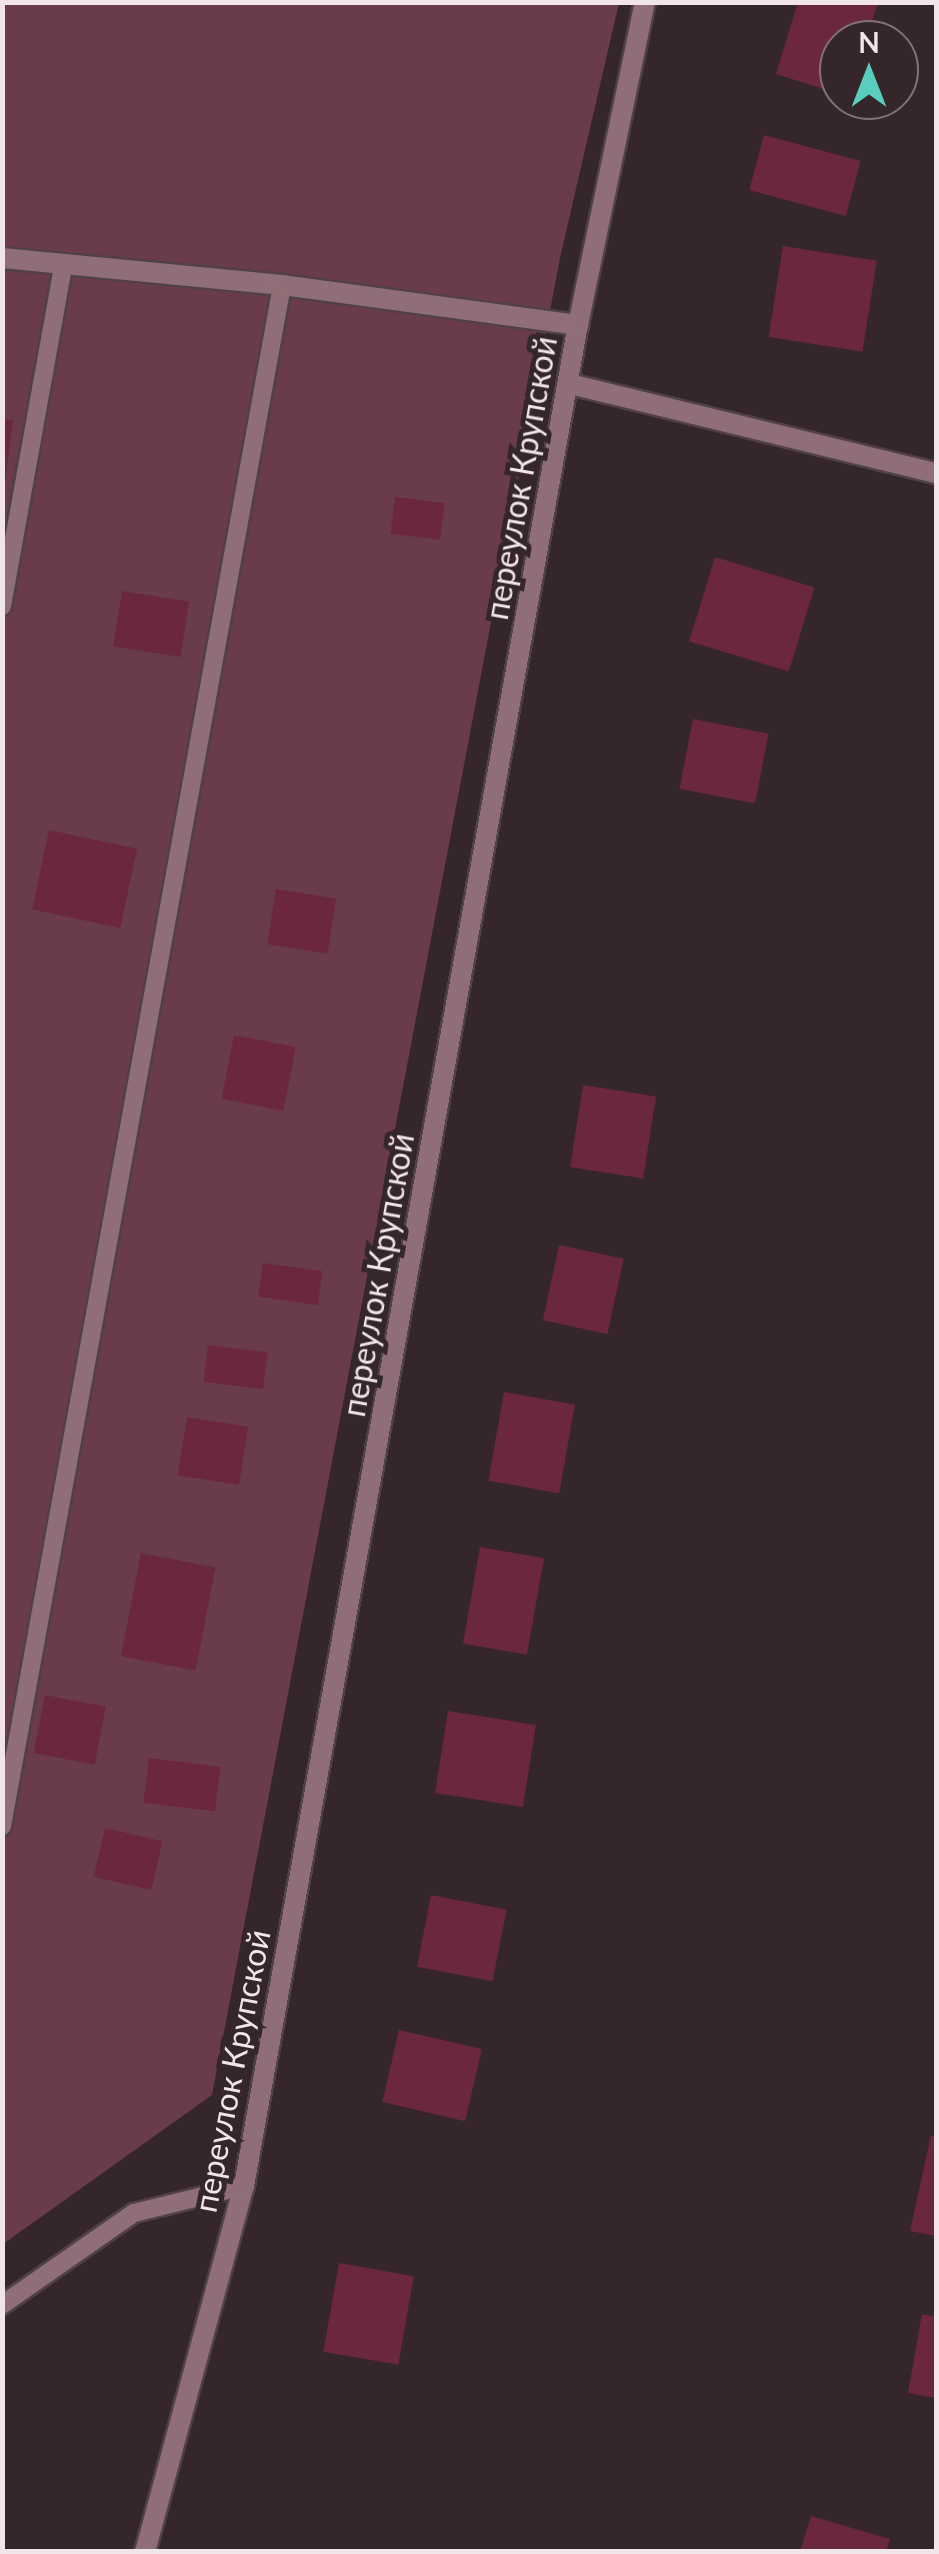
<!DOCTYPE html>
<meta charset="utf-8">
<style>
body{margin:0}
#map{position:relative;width:939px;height:2554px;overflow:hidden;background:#35262a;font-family:Lato,sans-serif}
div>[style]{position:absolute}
.green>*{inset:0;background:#6a3c49}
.building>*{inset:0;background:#6b273e;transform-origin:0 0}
.roads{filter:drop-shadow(2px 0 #4f4145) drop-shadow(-2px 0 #4f4145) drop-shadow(0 2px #4f4145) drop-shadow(0 -2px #4f4145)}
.service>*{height:18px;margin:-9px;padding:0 9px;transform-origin:9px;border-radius:9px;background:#906e77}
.minor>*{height:20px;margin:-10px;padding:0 10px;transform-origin:10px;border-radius:10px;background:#906e77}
span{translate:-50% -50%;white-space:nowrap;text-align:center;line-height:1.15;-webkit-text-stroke:10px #35262a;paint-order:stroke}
.street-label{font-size:32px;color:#f1e5e8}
.frame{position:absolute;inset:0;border:5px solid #f1e5e8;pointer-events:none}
.north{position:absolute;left:819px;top:20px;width:100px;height:100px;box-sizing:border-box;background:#35262a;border:2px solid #807276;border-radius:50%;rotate:0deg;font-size:28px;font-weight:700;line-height:40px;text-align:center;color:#f1e5e8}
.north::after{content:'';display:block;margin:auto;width:35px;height:45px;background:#5acebd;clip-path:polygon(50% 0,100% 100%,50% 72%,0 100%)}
</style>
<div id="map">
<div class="green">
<i style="clip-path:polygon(3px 3px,619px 3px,560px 258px,212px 2095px,3px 2244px)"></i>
</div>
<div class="building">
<i style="clip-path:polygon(798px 2px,878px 2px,866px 40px,839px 40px,839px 94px,776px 74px)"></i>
<i style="left:764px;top:135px;width:100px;height:57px;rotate:15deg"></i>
<i style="left:783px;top:246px;width:95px;height:92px;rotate:9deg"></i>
<i style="clip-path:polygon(2px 419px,13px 420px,5px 483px,2px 483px)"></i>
<i style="left:395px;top:497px;width:50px;height:37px;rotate:7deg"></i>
<i style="left:715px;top:557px;width:104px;height:88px;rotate:17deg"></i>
<i style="left:122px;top:591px;width:68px;height:56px;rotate:9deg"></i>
<i style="left:693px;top:719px;width:77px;height:71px;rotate:11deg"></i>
<i style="left:49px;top:830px;width:90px;height:81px;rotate:12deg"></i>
<i style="left:276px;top:889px;width:61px;height:56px;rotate:9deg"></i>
<i style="left:234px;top:1035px;width:63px;height:65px;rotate:11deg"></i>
<i style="left:583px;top:1085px;width:74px;height:83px;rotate:9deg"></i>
<i style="left:559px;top:1245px;width:66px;height:77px;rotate:12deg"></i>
<i style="left:263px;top:1263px;width:60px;height:34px;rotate:8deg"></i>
<i style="left:208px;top:1345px;width:60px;height:37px;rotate:7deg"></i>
<i style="left:504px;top:1392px;width:72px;height:90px;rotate:10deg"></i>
<i style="left:187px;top:1417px;width:62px;height:59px;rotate:9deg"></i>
<i style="left:480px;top:1547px;width:65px;height:98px;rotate:10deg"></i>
<i style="left:141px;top:1553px;width:76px;height:105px;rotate:11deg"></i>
<i style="left:45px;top:1695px;width:62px;height:59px;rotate:11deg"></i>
<i style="left:448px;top:1711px;width:89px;height:83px;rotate:9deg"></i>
<i style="left:149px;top:1758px;width:72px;height:45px;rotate:7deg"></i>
<i style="left:105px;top:1828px;width:59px;height:50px;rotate:13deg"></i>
<i style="left:431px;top:1895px;width:77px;height:73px;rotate:11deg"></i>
<i style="left:399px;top:2030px;width:85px;height:74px;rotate:13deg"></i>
<i style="clip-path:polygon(931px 2135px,936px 2137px,936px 2236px,910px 2231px)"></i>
<i style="left:339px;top:2263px;width:76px;height:90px;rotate:10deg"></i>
<i style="clip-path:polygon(922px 2314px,936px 2317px,936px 2398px,908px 2393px)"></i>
<i style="clip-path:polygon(811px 2516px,890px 2539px,886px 2552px,800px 2552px)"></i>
</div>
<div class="roads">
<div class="service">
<i style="left:2px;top:606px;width:345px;rotate:-79.8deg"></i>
<i style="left:2px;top:1826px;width:1566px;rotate:-79.7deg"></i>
<i style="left:2px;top:2305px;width:161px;rotate:-34.9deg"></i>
<i style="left:134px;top:2213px;width:113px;rotate:-13.8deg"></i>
</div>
<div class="minor">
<i style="left:2px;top:258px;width:281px;rotate:5.5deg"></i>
<i style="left:282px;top:285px;width:299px;rotate:7.7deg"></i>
<i style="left:570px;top:384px;width:377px;rotate:13.7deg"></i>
<i style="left:145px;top:2552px;width:379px;rotate:-74.9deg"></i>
<i style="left:244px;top:2186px;width:1891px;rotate:-79.83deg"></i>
<i style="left:578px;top:325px;width:330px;rotate:-78.3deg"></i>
</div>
</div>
<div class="street-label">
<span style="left:521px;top:478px;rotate:-80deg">переулок Крупской</span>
<span style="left:378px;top:1275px;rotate:-80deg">переулок Крупской</span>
<span style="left:232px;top:2071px;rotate:-79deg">переулок Крупской</span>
</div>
<div class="frame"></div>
<div class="north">N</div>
</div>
